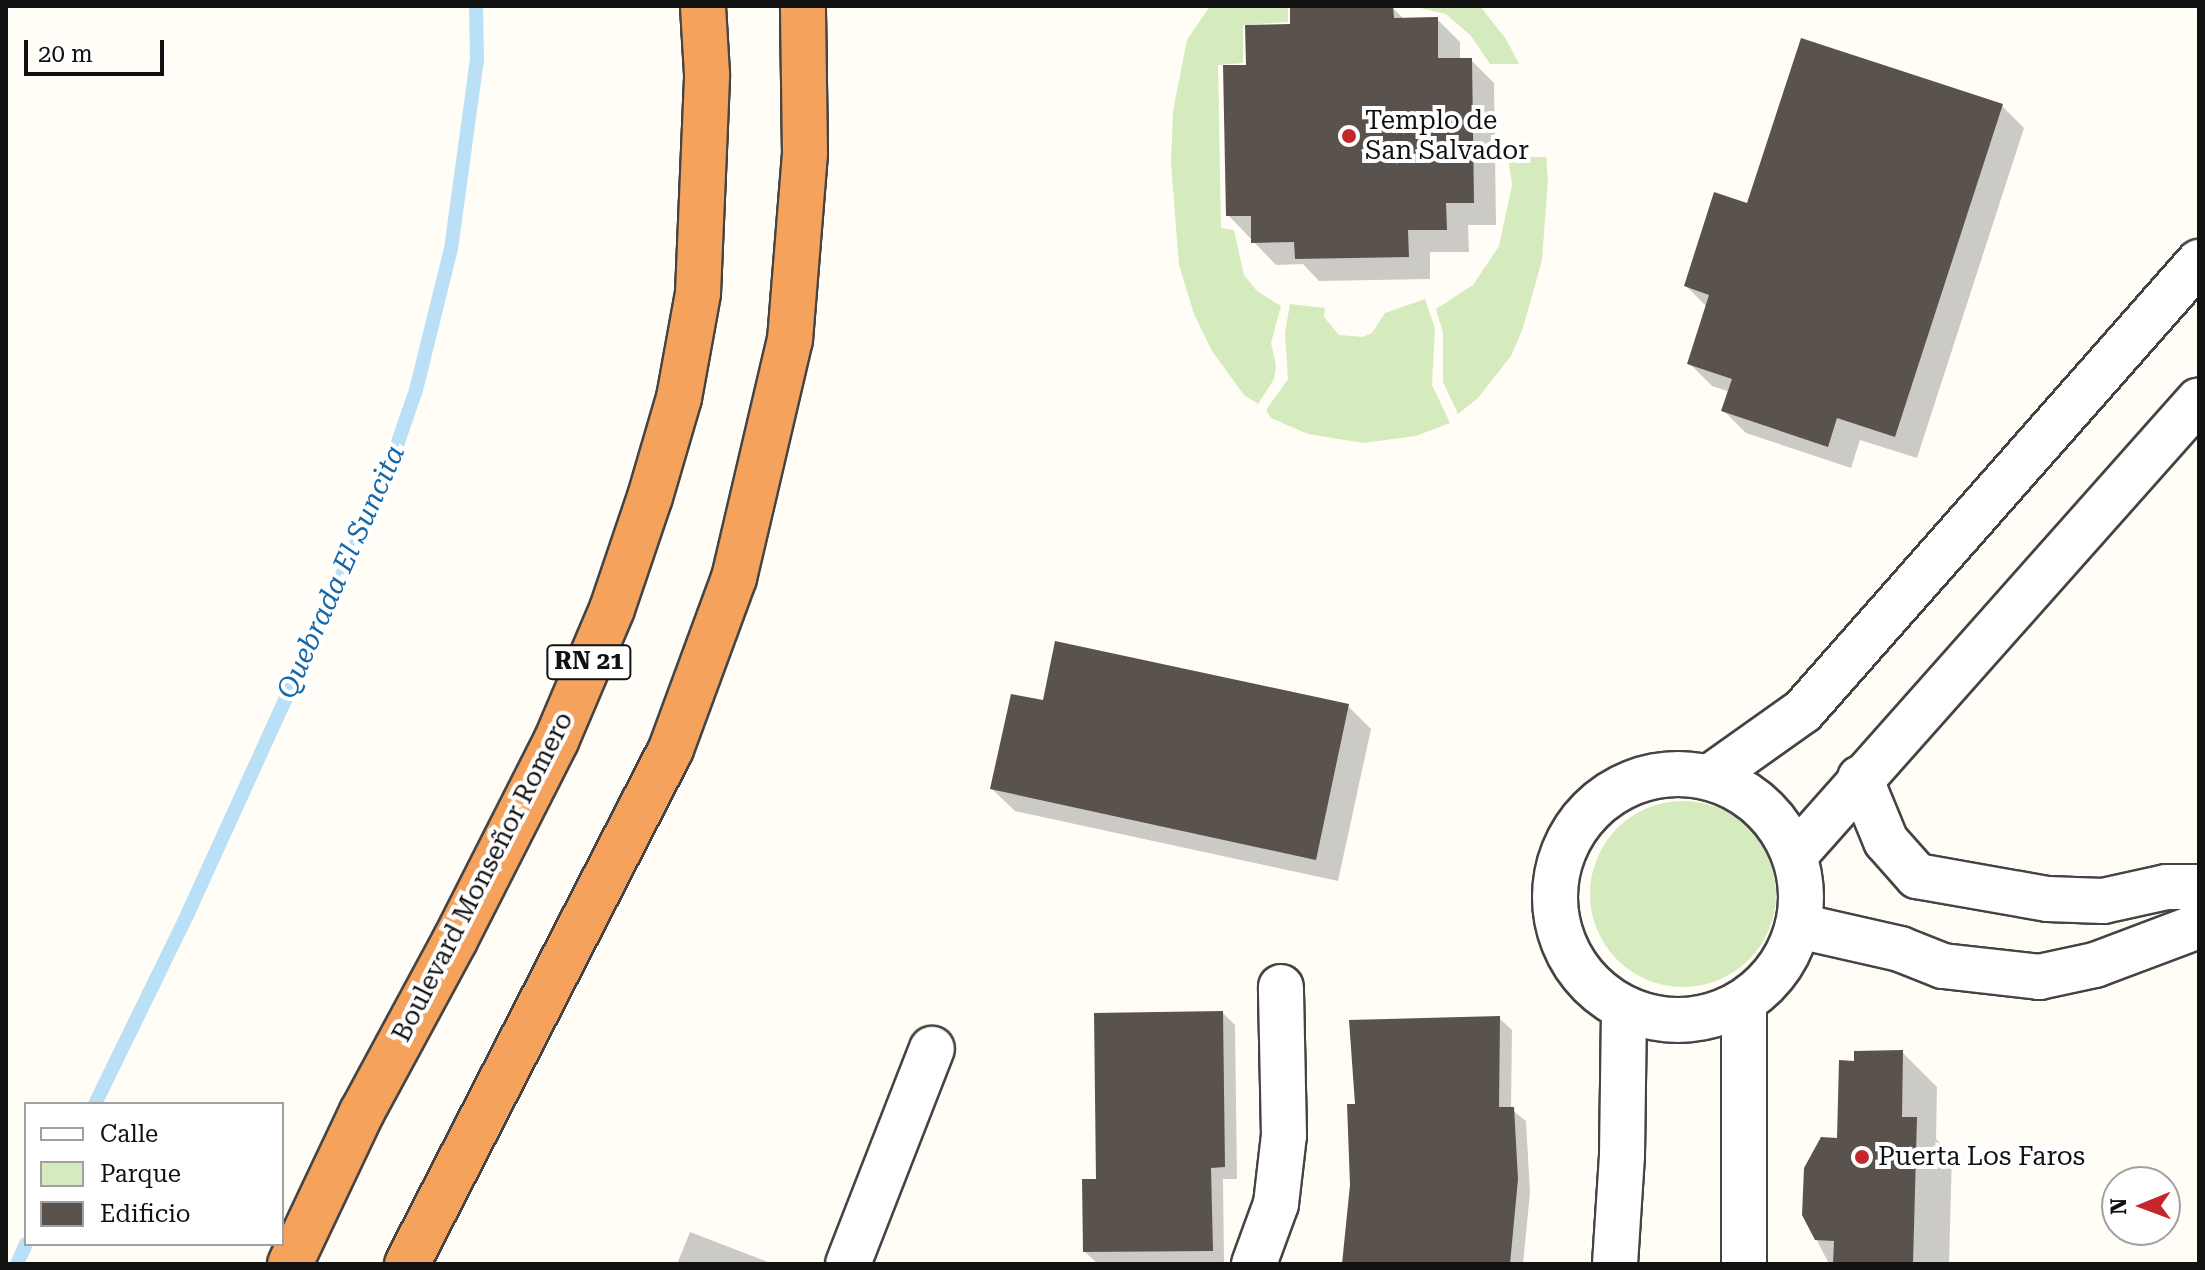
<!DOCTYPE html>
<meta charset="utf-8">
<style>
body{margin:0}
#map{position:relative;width:2205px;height:1270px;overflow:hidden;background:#fffdf5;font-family:"Roboto Serif",serif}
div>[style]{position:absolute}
.green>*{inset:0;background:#d5ebbd}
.round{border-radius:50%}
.shadow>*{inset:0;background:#0003}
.stream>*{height:14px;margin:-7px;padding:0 7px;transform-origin:7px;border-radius:7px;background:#b9e0f7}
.building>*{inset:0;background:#5a524d}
.roads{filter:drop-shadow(2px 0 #444) drop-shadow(-2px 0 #444) drop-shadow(0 2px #444) drop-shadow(0 -2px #444)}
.minor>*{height:44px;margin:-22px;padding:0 22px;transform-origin:22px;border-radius:22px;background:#fff}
.minor>.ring{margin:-22px;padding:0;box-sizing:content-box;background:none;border:44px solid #fff;border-radius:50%}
.highway>*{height:44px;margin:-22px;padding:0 22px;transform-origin:22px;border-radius:22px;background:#f5a25d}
.dots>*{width:22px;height:22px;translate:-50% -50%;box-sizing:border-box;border:4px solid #fff;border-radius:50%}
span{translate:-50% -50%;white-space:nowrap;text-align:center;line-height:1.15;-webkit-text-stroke:8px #fff;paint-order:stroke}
.shield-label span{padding:2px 6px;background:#fff;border:2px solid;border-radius:6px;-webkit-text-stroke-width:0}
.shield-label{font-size:24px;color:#111;font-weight:700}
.poi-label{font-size:26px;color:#111}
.left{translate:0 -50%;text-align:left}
.street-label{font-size:26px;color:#111}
.water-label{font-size:28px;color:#1768a6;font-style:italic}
.frame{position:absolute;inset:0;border:8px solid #111;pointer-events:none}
.legend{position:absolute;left:24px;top:1102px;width:260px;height:144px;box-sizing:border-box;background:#fff;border:2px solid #a0a0a0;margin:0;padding:10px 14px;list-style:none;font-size:24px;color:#111}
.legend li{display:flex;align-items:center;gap:16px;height:40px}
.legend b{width:40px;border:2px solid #a0a0a0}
.north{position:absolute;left:2101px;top:1166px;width:80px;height:80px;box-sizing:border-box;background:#fff;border:2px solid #a0a0a0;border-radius:50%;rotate:269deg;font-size:22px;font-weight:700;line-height:32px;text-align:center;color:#111}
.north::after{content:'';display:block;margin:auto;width:28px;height:36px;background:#c4262e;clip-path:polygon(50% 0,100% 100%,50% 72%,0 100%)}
.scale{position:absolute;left:24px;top:40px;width:140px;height:36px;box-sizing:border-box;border:4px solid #111;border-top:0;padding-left:10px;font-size:24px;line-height:28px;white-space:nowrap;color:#111;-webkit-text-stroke:6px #fff;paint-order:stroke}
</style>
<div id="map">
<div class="green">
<i style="clip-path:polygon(1210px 6px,1292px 6px,1288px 8px,1288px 22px,1243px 25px,1243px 63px,1218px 65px,1221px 228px,1234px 230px,1244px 275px,1257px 291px,1281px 306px,1271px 343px,1276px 366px,1274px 379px,1258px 404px,1244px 395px,1212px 351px,1194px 314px,1179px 265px,1171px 163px,1173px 111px,1187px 40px)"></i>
<i style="clip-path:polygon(1412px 6px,1480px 6px,1506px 39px,1519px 64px,1490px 64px,1471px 36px,1446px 14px)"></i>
<i style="clip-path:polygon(1508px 157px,1546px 157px,1548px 180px,1542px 260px,1523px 328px,1511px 356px,1478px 398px,1458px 414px,1443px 382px,1443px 333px,1436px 309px,1473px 285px,1499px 246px,1512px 185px)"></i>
<i style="clip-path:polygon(1425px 299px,1435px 329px,1432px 385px,1450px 423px,1416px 436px,1363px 443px,1308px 434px,1271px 418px,1266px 410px,1288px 379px,1285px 333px,1290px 304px,1325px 308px,1324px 317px,1339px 335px,1363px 337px,1372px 333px,1385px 313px)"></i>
<i class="round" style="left:1590px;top:801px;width:186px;height:186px"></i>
</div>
<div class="shadow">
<i style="clip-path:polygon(1393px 8px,1404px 19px,1437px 19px,1460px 42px,1460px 60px,1471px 60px,1494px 83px,1496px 225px,1468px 225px,1469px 252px,1430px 252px,1430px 279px,1319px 281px,1303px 264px,1276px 265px,1228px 215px,1248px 67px,1292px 26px)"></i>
<i style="clip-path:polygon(2002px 106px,2024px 128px,1917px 458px,1860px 440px,1851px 468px,1746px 433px,1724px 411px,1730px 392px,1712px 386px,1690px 364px,1707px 307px,1686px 286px,1748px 206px)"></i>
<i style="clip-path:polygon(1044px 702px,1348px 706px,1371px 729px,1338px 881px,1015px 811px,992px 789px)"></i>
<i style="clip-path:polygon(1223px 1013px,1235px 1025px,1237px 1179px,1223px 1179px,1224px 1262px,1098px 1264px,1085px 1252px,1098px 1181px)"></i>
<i style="clip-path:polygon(1499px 1018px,1512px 1030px,1511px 1109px,1526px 1121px,1530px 1192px,1523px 1264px,1341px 1264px,1345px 1252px,1357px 1105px)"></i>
<i style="clip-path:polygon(1902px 1052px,1937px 1087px,1936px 1139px,1952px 1154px,1949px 1264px,1829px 1264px,1804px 1215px,1838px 1140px,1856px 1063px)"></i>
<i style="clip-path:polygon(690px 1232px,773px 1264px,677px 1264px)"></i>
</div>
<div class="stream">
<i style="left:95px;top:1104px;width:212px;rotate:-64deg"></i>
<i style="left:188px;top:913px;width:473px;rotate:-65.5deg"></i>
<i style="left:384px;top:483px;width:98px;rotate:-71deg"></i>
<i style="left:416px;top:390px;width:145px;rotate:-76.1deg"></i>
<i style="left:451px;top:249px;width:191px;rotate:-82.2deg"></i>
<i style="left:477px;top:60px;width:54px;rotate:-91.1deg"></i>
<i style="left:17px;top:1264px;width:22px;rotate:-66deg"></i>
</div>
<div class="building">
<i style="clip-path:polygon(1393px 6px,1394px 18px,1438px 17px,1438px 58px,1472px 58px,1474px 203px,1446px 203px,1447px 230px,1408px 230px,1409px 257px,1295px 259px,1294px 242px,1251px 243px,1251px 216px,1226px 216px,1223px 65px,1246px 65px,1245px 25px,1290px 24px,1290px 8px)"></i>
<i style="clip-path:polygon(1801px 38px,2003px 104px,1895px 437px,1837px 418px,1828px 447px,1721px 411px,1732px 379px,1687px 364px,1709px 295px,1684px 286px,1714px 192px,1747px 203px)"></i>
<i style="clip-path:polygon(1055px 641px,1349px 704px,1316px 860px,990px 789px,1011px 694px,1043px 700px)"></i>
<i style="clip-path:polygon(1223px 1011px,1225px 1167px,1211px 1168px,1213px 1251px,1083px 1252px,1082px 1179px,1096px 1179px,1094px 1013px)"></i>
<i style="clip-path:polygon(1500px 1016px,1499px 1107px,1514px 1107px,1518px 1179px,1510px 1264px,1342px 1264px,1350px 1185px,1347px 1104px,1355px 1104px,1349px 1020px)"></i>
<i style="clip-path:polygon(1903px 1050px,1902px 1117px,1917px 1117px,1913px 1264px,1833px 1264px,1834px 1241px,1815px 1240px,1802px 1215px,1804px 1168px,1821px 1137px,1837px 1138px,1839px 1060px,1854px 1061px,1854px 1051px)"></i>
</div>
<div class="roads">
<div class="minor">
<i class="ring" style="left:1555px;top:774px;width:202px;height:202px"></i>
<i style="left:1710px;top:777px;width:114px;rotate:-35.4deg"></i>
<i style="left:1803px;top:711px;width:599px;rotate:-48.59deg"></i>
<i style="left:1860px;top:778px;width:68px;rotate:67.6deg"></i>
<i style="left:1886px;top:841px;width:47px;rotate:48.5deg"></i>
<i style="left:1917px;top:876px;width:133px;rotate:10deg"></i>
<i style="left:2048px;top:899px;width:55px;rotate:2.1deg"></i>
<i style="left:2103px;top:901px;width:65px;rotate:-12.5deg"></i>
<i style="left:2166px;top:887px;width:33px"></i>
<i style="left:1795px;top:855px;width:608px;rotate:-48.4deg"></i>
<i style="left:1799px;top:926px;width:104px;rotate:12.8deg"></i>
<i style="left:1900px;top:949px;width:46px;rotate:21.6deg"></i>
<i style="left:1943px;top:966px;width:97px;rotate:6.5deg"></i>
<i style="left:2039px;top:977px;width:57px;rotate:-12.1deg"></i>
<i style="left:2095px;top:965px;width:111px;rotate:-20.6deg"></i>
<i style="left:1744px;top:1003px;width:261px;rotate:90deg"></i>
<i style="left:848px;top:1264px;width:231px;rotate:-68.7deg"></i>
<i style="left:1254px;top:1264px;width:64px;rotate:-69.9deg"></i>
<i style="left:1276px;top:1204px;width:69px;rotate:-83.4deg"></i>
<i style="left:1284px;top:1135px;width:148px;rotate:-91.2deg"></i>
<i style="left:1615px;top:1264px;width:109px;rotate:-86.3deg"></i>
<i style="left:1622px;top:1155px;width:145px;rotate:-89.2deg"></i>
</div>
<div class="highway">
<i style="left:290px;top:1264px;width:168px;rotate:-64.7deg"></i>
<i style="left:362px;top:1112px;width:196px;rotate:-61.6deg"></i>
<i style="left:455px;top:940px;width:223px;rotate:-63.1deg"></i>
<i style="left:556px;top:741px;width:143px;rotate:-67deg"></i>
<i style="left:612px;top:609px;width:118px;rotate:-71.3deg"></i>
<i style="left:650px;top:497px;width:103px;rotate:-73.7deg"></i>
<i style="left:679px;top:398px;width:107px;rotate:-79.7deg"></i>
<i style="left:698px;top:293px;width:219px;rotate:-87.6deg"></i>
<i style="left:707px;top:74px;width:68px;rotate:-93.4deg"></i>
<i style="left:407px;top:1264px;width:579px;rotate:-62.86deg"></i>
<i style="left:671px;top:749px;width:182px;rotate:-69.8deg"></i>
<i style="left:734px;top:578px;width:244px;rotate:-76.8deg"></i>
<i style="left:790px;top:340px;width:187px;rotate:-85.4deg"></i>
<i style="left:805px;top:154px;width:148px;rotate:-90.8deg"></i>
</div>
</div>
<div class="dots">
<i style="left:1349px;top:136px;background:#c4262e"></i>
<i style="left:1862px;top:1157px;background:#c4262e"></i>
</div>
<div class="shield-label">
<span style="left:589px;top:662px">RN 21</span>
</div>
<div class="poi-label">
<span class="left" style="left:1365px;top:136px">Templo de<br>San Salvador</span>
<span class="left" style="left:1878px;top:1157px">Puerta Los Faros</span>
</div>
<div class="street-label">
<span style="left:483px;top:877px;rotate:-63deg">Boulevard Monseñor Romero</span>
</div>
<div class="water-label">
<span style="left:341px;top:572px;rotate:-66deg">Quebrada El Suncita</span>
</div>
<div class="frame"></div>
<ul class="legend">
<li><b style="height:10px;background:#fff"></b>Calle</li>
<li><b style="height:22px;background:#d5ebbd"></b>Parque</li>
<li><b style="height:22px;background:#5a524d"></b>Edificio</li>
</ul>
<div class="north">N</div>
<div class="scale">20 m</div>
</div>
